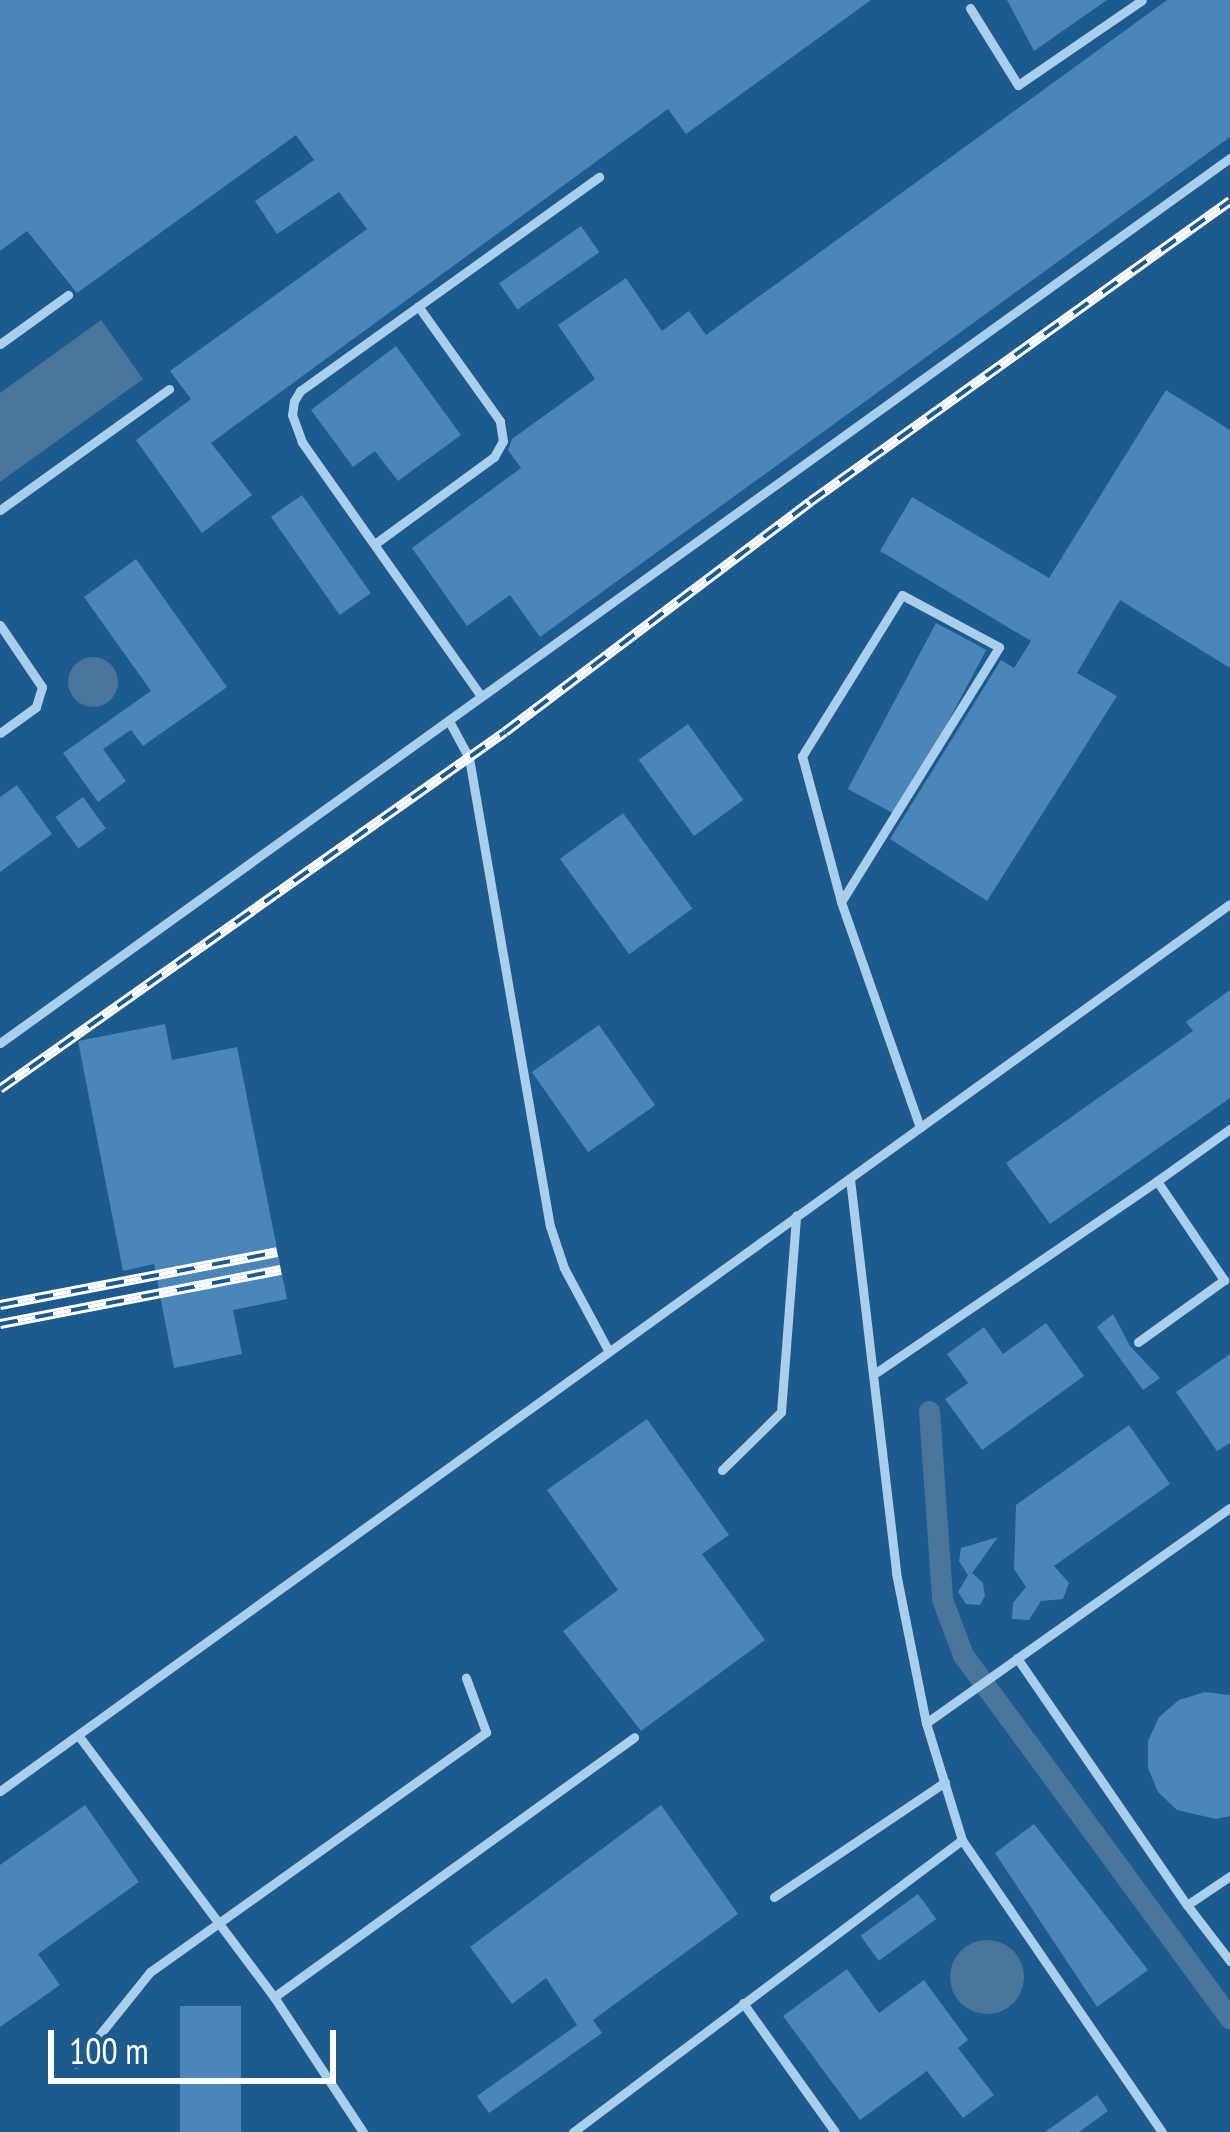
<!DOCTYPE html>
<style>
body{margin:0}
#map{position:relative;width:1230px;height:2132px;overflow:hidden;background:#1d5a8d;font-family:"PT Sans Narrow",sans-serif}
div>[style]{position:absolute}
.water>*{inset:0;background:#4a759a}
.round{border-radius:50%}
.canal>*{height:21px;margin:-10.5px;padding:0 10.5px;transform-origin:10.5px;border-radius:10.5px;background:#4a759a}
.building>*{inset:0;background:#4a86b7;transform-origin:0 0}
.lane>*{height:9px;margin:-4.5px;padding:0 4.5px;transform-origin:4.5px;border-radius:4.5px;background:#a9cfed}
.rail>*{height:10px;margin-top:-5px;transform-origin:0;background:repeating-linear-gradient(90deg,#1d5a8d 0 18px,#fff 0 36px);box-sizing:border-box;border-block:3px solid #fff}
span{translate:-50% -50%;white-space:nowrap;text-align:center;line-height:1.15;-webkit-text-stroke:10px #1d5a8d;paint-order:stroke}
.scale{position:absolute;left:48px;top:2030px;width:288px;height:54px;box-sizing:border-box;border:6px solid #fff;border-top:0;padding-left:15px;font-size:36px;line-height:42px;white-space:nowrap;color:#fff;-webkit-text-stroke:9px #1d5a8d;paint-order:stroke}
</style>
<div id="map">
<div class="water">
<i style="clip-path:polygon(101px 320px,143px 379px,0 482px,0 393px)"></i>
<i class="round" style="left:68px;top:657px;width:50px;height:50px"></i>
<i class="round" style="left:950px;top:1940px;width:74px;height:74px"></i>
</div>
<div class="canal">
<i style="left:929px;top:1411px;width:188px;rotate:86deg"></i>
<i style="left:942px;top:1599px;width:60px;rotate:69.4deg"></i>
<i style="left:963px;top:1655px;width:451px;rotate:53.7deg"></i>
</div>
<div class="building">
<i style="clip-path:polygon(0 0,871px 0,686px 134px,668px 109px,211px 443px,252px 495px,202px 533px,136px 440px,191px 399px,170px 371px,367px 229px,339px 192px,277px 234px,255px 201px,314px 160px,296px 135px,77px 293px,27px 231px,0 251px)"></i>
<i style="clip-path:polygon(1007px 0,1107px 0,1034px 51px)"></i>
<i style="clip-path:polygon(1167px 0,1230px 0,1230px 137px,540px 637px,510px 595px,467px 626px,412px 548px,521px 468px,508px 450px,512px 439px,595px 379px,558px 325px,626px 278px,662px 331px,689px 311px,706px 335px)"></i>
<i style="left:581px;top:226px;width:32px;height:100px;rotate:55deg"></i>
<i style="clip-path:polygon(396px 346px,461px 435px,398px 481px,375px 451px,353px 467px,311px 410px)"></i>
<i style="clip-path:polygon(1166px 390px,1230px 430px,1230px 668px,1120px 600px,1077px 673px,1117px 696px,987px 901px,890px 839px,1001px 660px,1014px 668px,1031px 641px,880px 551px,912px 497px,1049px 578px)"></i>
<i style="left:302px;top:495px;width:120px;height:38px;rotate:55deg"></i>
<i style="clip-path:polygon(136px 559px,227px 687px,143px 746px,131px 730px,103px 749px,126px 781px,98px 802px,63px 753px,151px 691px,84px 597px)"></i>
<i style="left:936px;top:623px;width:57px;height:188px;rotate:28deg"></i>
<i style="left:688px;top:724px;width:94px;height:61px;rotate:54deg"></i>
<i style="clip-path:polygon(17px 785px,52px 834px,0 872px,0 797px)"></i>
<i style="left:83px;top:797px;width:39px;height:34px;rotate:54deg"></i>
<i style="left:623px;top:813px;width:118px;height:78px;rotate:54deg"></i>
<i style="clip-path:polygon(1230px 990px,1230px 1098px,1050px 1224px,1006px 1163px,1193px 1031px,1186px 1022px)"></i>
<i style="clip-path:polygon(165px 1024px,172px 1060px,237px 1047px,287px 1299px,233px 1310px,242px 1354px,174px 1368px,154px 1264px,123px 1271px,78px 1041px)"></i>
<i style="left:599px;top:1025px;width:98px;height:82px;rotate:55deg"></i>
<i style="clip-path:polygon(1113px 1314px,1130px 1346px,1160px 1378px,1143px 1390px,1097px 1327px)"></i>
<i style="clip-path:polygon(1046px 1323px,1084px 1376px,982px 1450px,945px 1399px,968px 1383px,947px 1354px,984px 1327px,1003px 1354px)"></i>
<i style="clip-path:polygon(1230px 1354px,1230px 1443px,1217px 1451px,1176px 1392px)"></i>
<i style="clip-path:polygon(647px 1419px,729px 1535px,702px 1554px,765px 1640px,641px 1731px,563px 1631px,618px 1590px,547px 1490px)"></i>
<i style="clip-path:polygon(1129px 1425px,1170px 1484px,1054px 1566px,1069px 1583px,1063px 1599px,1041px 1601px,1029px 1620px,1012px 1619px,1013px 1603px,1026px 1587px,1014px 1569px,1016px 1505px)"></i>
<i style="clip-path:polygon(998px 1537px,972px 1573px,983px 1583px,985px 1596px,980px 1605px,966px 1604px,958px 1592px,968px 1575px,959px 1561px,961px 1548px)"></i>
<i style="clip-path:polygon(1205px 1692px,1230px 1695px,1230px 1816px,1216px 1819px,1177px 1810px,1158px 1792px,1148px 1768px,1148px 1741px,1159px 1717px,1179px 1700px)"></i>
<i style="clip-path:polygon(85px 1805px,139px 1882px,38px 1954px,60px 1985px,0 2027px,0 1865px)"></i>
<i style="clip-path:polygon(661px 1805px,738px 1914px,593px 2020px,602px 2033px,489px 2113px,477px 2096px,577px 2025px,546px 1978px,512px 2004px,470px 1947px)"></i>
<i style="clip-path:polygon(1034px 1824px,1148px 1970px,1097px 2007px,995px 1853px)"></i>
<i style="left:918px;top:1894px;width:31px;height:71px;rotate:54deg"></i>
<i style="clip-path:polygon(847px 1969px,879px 2013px,924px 1980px,968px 2040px,958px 2048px,994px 2095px,963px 2118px,927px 2071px,860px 2120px,783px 2016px)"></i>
<i style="left:241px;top:2006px;width:126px;height:61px;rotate:90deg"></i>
<i style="clip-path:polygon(1097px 2095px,1108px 2111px,1079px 2132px,1045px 2132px)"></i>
</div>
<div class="lane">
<i style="left:970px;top:8px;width:91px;rotate:58.1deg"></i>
<i style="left:1018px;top:85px;width:150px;rotate:-34.4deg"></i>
<i style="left:0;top:344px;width:84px;rotate:-35.8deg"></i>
<i style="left:0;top:510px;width:208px;rotate:-35.6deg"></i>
<i style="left:376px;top:543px;width:146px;rotate:-36.1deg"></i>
<i style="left:494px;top:457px;width:18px;rotate:-61deg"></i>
<i style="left:503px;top:441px;width:20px;rotate:-99deg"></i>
<i style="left:500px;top:421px;width:141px;rotate:-125.5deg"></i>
<i style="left:0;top:625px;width:75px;rotate:55.9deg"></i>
<i style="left:42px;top:687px;width:21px;rotate:107deg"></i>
<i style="left:36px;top:707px;width:44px;rotate:144.2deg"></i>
<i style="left:481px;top:696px;width:311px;rotate:-125.2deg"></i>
<i style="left:302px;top:442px;width:29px;rotate:-110deg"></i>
<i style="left:292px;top:415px;width:14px;rotate:-82deg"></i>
<i style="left:294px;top:401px;width:12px;rotate:-59deg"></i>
<i style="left:300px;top:391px;width:368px;rotate:-35.6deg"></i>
<i style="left:449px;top:721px;width:42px;rotate:61.6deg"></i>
<i style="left:469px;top:758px;width:475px;rotate:80.2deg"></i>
<i style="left:550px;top:1226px;width:44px;rotate:71.6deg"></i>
<i style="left:564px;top:1268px;width:93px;rotate:61.8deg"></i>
<i style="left:841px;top:902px;width:300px;rotate:-58.2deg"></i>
<i style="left:999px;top:647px;width:110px;rotate:-151.8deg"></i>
<i style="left:902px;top:595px;width:190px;rotate:121.8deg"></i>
<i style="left:802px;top:756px;width:151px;rotate:75deg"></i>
<i style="left:841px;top:902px;width:239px;rotate:70.7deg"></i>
<i style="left:0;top:1043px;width:1515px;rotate:-35.74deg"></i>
<i style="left:850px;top:1179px;width:397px;rotate:83.3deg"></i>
<i style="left:896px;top:1573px;width:153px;rotate:78.7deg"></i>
<i style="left:926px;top:1723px;width:122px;rotate:72.9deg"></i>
<i style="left:1157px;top:1181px;width:90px;rotate:-35.5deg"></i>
<i style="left:877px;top:1372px;width:339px;rotate:-34.3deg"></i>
<i style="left:1157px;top:1181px;width:120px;rotate:55.9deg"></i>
<i style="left:1224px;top:1280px;width:106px;rotate:144.2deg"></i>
<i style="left:722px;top:1470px;width:83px;rotate:-44.5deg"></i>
<i style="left:781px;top:1412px;width:197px;rotate:-85.6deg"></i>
<i style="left:1017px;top:1658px;width:300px;rotate:55.5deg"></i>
<i style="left:1187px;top:1905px;width:52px;rotate:-34deg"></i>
<i style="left:926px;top:1723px;width:372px;rotate:-35.3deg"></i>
<i style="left:78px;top:1735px;width:327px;rotate:53.2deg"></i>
<i style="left:274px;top:1997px;width:162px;rotate:56.6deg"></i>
<i style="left:0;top:1791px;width:1516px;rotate:-35.8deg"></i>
<i style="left:774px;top:1897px;width:206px;rotate:-33.9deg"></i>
<i style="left:1187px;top:1905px;width:71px;rotate:52.5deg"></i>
<i style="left:274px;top:1997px;width:444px;rotate:-35.8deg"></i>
<i style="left:743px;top:2003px;width:158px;rotate:54.5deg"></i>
<i style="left:76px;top:2064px;width:118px;rotate:-51.2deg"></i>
<i style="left:150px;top:1972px;width:413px;rotate:-35.5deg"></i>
<i style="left:486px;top:1732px;width:58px;rotate:-110.3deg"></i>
<i style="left:573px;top:2132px;width:486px;rotate:-36.9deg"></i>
<i style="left:962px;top:1840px;width:354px;rotate:55.6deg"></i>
</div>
<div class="rail">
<i style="left:0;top:1089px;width:618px;rotate:-35.26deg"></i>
<i style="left:505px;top:732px;width:382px;rotate:-37deg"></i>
<i style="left:810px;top:502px;width:517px;rotate:-35.63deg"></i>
<i style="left:0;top:1305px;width:282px;rotate:-10.8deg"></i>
<i style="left:0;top:1324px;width:286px;rotate:-10.9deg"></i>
</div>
<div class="scale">100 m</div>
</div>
